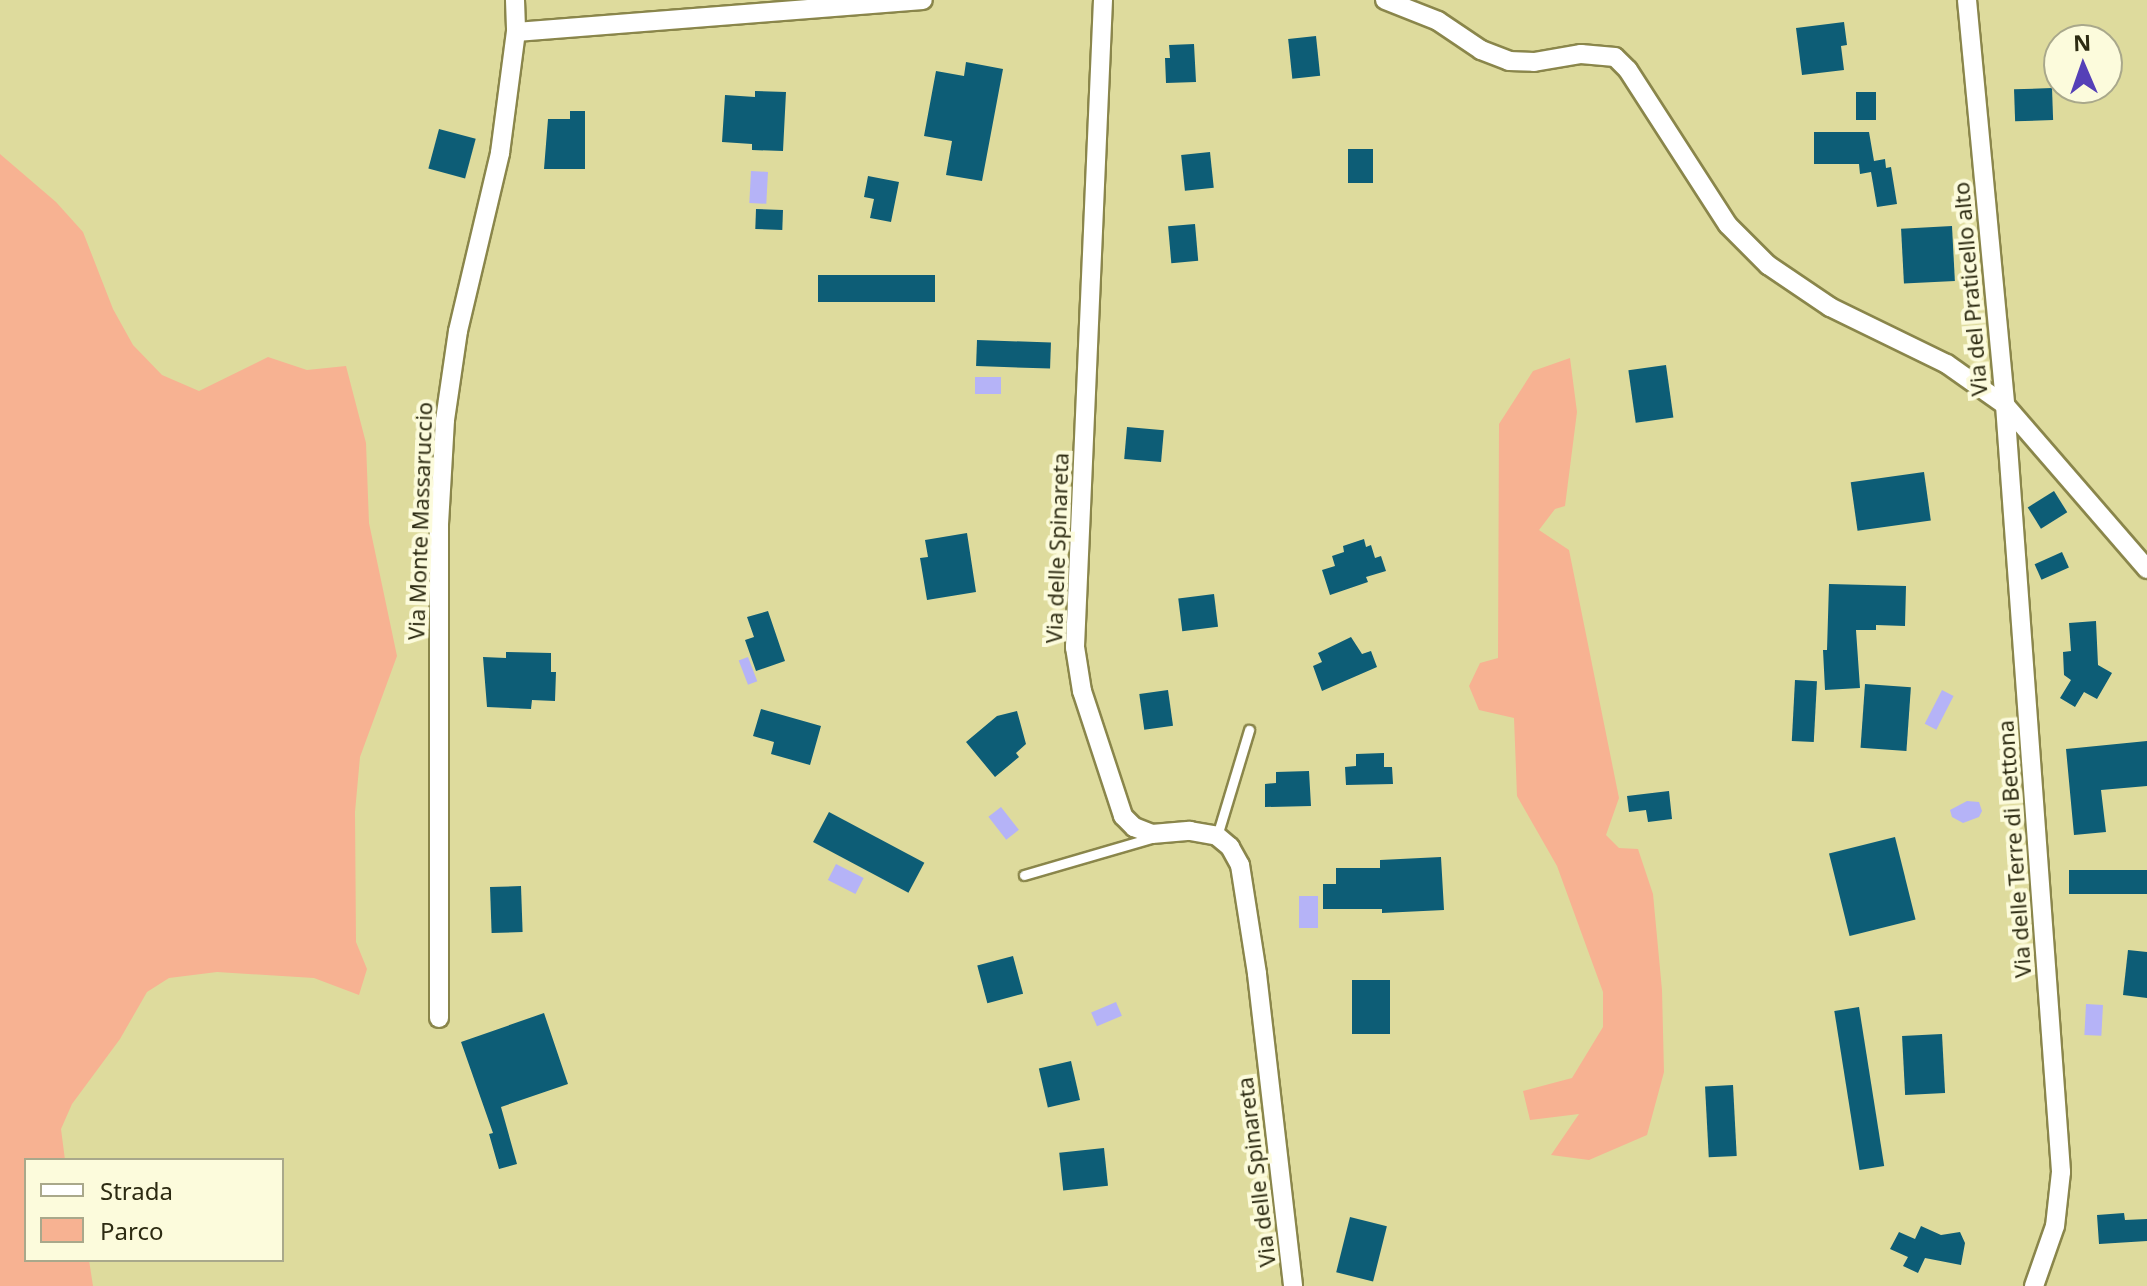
<!DOCTYPE html>
<style>
body{margin:0}
#map{position:relative;width:2147px;height:1286px;overflow:hidden;background:#dedb9d;font-family:"Noto Sans",sans-serif}
div>[style]{position:absolute}
.green>*{inset:0;background:#f7b292}
.water>*{inset:0;background:#b5b3f7;transform-origin:0 0}
.building>*{inset:0;background:#0d5d76;transform-origin:0 0}
.roads{filter:drop-shadow(2px 0 #8a864b) drop-shadow(-2px 0 #8a864b) drop-shadow(0 2px #8a864b) drop-shadow(0 -2px #8a864b)}
.lane>*{height:9px;margin:-4.5px;padding:0 4.5px;transform-origin:4.5px;border-radius:4.5px;background:#fff}
.street>*{height:18px;margin:-9px;padding:0 9px;transform-origin:9px;border-radius:9px;background:#fff}
span{translate:-50% -50%;white-space:nowrap;text-align:center;line-height:1.15;-webkit-text-stroke:8px #fcfbdc;paint-order:stroke}
.street-label{font-size:22px;color:#2d2b12}
.legend{position:absolute;left:24px;top:1158px;width:260px;height:104px;box-sizing:border-box;background:#fcfbdc;border:2px solid #a9a88b;margin:0;padding:10px 14px;list-style:none;font-size:24px;color:#2d2b12}
.legend li{display:flex;align-items:center;gap:16px;height:40px}
.legend b{width:40px;border:2px solid #a9a88b}
.north{position:absolute;left:2043px;top:24px;width:80px;height:80px;box-sizing:border-box;background:#fcfbdc;border:2px solid #a9a88b;border-radius:50%;rotate:358deg;font-size:22px;font-weight:700;line-height:32px;text-align:center;color:#2d2b12}
.north::after{content:'';display:block;margin:auto;width:28px;height:36px;background:#5540b7;clip-path:polygon(50% 0,100% 100%,50% 72%,0 100%)}
</style>
<div id="map">
<div class="green">
<i style="clip-path:polygon(0 154px,56px 202px,83px 232px,113px 309px,133px 345px,162px 375px,199px 391px,268px 357px,307px 370px,346px 366px,366px 443px,369px 523px,397px 656px,360px 757px,355px 812px,356px 942px,367px 969px,359px 995px,314px 978px,217px 972px,169px 978px,147px 992px,120px 1039px,72px 1104px,61px 1129px,65px 1160px,26px 1160px,26px 1260px,89px 1260px,93px 1286px,0 1286px)"></i>
<i style="clip-path:polygon(1570px 358px,1577px 412px,1565px 506px,1555px 509px,1539px 530px,1569px 550px,1619px 798px,1606px 835px,1619px 848px,1638px 849px,1653px 894px,1662px 990px,1664px 1072px,1647px 1135px,1589px 1160px,1551px 1155px,1579px 1114px,1530px 1120px,1523px 1091px,1572px 1078px,1603px 1027px,1603px 992px,1557px 866px,1517px 796px,1514px 718px,1479px 710px,1469px 686px,1480px 663px,1498px 658px,1499px 424px,1533px 371px)"></i>
</div>
<div class="water">
<i style="left:751px;top:171px;width:17px;height:32px;rotate:3deg"></i>
<i style="left:975px;top:377px;width:26px;height:17px"></i>
<i style="left:748px;top:657px;width:26px;height:10px;rotate:69deg"></i>
<i style="left:1942px;top:690px;width:13px;height:38px;rotate:27deg"></i>
<i style="clip-path:polygon(1967px 801px,1979px 802px,1982px 811px,1979px 817px,1963px 823px,1952px 817px,1950px 810px)"></i>
<i style="left:1001px;top:807px;width:29px;height:16px;rotate:52deg"></i>
<i style="left:836px;top:864px;width:31px;height:18px;rotate:27deg"></i>
<i style="left:1299px;top:896px;width:19px;height:32px"></i>
<i style="left:1116px;top:1002px;width:15px;height:27px;rotate:67deg"></i>
<i style="left:2086px;top:1004px;width:17px;height:31px;rotate:3deg"></i>
</div>
<div class="building">
<i style="clip-path:polygon(1844px 22px,1847px 45px,1841px 46px,1844px 70px,1802px 75px,1796px 28px)"></i>
<i style="left:1316px;top:36px;width:40px;height:28px;rotate:84deg"></i>
<i style="clip-path:polygon(1194px 44px,1196px 82px,1166px 83px,1165px 58px,1170px 58px,1169px 45px)"></i>
<i style="clip-path:polygon(966px 62px,1003px 69px,982px 181px,946px 175px,952px 141px,924px 136px,936px 71px,964px 76px)"></i>
<i style="left:2052px;top:88px;width:32px;height:38px;rotate:88deg"></i>
<i style="clip-path:polygon(755px 91px,786px 92px,783px 151px,752px 150px,752px 144px,722px 142px,725px 95px,755px 97px)"></i>
<i style="left:1856px;top:92px;width:20px;height:28px"></i>
<i style="clip-path:polygon(570px 111px,585px 111px,585px 169px,544px 169px,548px 119px,570px 119px)"></i>
<i style="left:439px;top:129px;width:38px;height:41px;rotate:15deg"></i>
<i style="clip-path:polygon(1814px 132px,1869px 132px,1874px 161px,1885px 159px,1886px 168px,1891px 167px,1897px 204px,1877px 207px,1871px 172px,1860px 174px,1859px 164px,1814px 164px)"></i>
<i style="left:1348px;top:149px;width:25px;height:34px"></i>
<i style="left:1210px;top:152px;width:36px;height:29px;rotate:84deg"></i>
<i style="clip-path:polygon(868px 176px,899px 182px,891px 222px,870px 218px,874px 199px,864px 197px)"></i>
<i style="left:756px;top:209px;width:27px;height:20px;rotate:2deg"></i>
<i style="left:1195px;top:224px;width:37px;height:27px;rotate:85deg"></i>
<i style="left:1952px;top:226px;width:55px;height:51px;rotate:87deg"></i>
<i style="left:818px;top:275px;width:117px;height:27px"></i>
<i style="left:977px;top:340px;width:74px;height:26px;rotate:2deg"></i>
<i style="left:1666px;top:365px;width:53px;height:38px;rotate:82deg"></i>
<i style="left:1127px;top:427px;width:37px;height:32px;rotate:5deg"></i>
<i style="left:1924px;top:472px;width:49px;height:74px;rotate:82deg"></i>
<i style="left:2054px;top:491px;width:25px;height:31px;rotate:58deg"></i>
<i style="clip-path:polygon(967px 533px,976px 592px,927px 600px,920px 558px,928px 557px,925px 540px)"></i>
<i style="clip-path:polygon(1364px 539px,1366px 547px,1371px 545px,1375px 558px,1381px 556px,1386px 571px,1366px 577px,1368px 582px,1330px 595px,1322px 570px,1335px 566px,1332px 556px,1344px 552px,1343px 546px)"></i>
<i style="left:2062px;top:552px;width:17px;height:30px;rotate:66deg"></i>
<i style="clip-path:polygon(1829px 584px,1906px 586px,1905px 626px,1876px 625px,1876px 630px,1856px 630px,1860px 688px,1825px 690px,1823px 650px,1827px 650px)"></i>
<i style="left:1214px;top:594px;width:33px;height:36px;rotate:83deg"></i>
<i style="clip-path:polygon(768px 611px,785px 661px,756px 671px,745px 640px,754px 637px,747px 617px)"></i>
<i style="clip-path:polygon(2096px 621px,2098px 665px,2112px 673px,2097px 699px,2084px 692px,2075px 707px,2060px 698px,2071px 680px,2064px 675px,2063px 652px,2071px 651px,2069px 623px)"></i>
<i style="clip-path:polygon(1351px 637px,1362px 654px,1371px 651px,1377px 667px,1322px 691px,1313px 666px,1322px 662px,1318px 653px)"></i>
<i style="clip-path:polygon(506px 652px,551px 653px,551px 672px,556px 672px,555px 701px,532px 700px,531px 709px,487px 707px,483px 657px,506px 658px)"></i>
<i style="left:1795px;top:680px;width:22px;height:61px;rotate:3deg"></i>
<i style="left:1865px;top:684px;width:46px;height:64px;rotate:4deg"></i>
<i style="left:1168px;top:690px;width:36px;height:29px;rotate:82deg"></i>
<i style="clip-path:polygon(761px 709px,821px 726px,810px 765px,771px 754px,774px 742px,753px 736px)"></i>
<i style="clip-path:polygon(1017px 711px,1026px 744px,1016px 753px,1019px 757px,995px 777px,966px 742px,997px 716px)"></i>
<i style="clip-path:polygon(2147px 741px,2147px 786px,2101px 790px,2106px 832px,2074px 835px,2066px 749px)"></i>
<i style="clip-path:polygon(1384px 753px,1384px 767px,1392px 767px,1393px 784px,1346px 785px,1345px 767px,1356px 766px,1356px 754px)"></i>
<i style="clip-path:polygon(1309px 771px,1311px 806px,1265px 807px,1265px 784px,1276px 783px,1276px 772px)"></i>
<i style="clip-path:polygon(1669px 791px,1672px 819px,1648px 822px,1646px 810px,1629px 812px,1627px 796px)"></i>
<i style="left:829px;top:812px;width:108px;height:34px;rotate:28deg"></i>
<i style="left:1895px;top:837px;width:85px;height:68px;rotate:76deg"></i>
<i style="clip-path:polygon(1441px 857px,1444px 910px,1382px 913px,1382px 909px,1323px 909px,1323px 884px,1336px 884px,1336px 868px,1380px 868px,1380px 860px)"></i>
<i style="left:2147px;top:870px;width:24px;height:78px;rotate:90deg"></i>
<i style="left:521px;top:886px;width:46px;height:31px;rotate:88deg"></i>
<i style="clip-path:polygon(2128px 950px,2147px 952px,2147px 998px,2123px 995px)"></i>
<i style="left:1013px;top:956px;width:39px;height:37px;rotate:75deg"></i>
<i style="left:1352px;top:980px;width:38px;height:54px"></i>
<i style="left:1859px;top:1007px;width:161px;height:25px;rotate:81deg"></i>
<i style="clip-path:polygon(544px 1013px,568px 1084px,501px 1107px,517px 1164px,499px 1169px,489px 1134px,493px 1133px,461px 1042px)"></i>
<i style="left:1942px;top:1034px;width:59px;height:40px;rotate:87deg"></i>
<i style="left:1071px;top:1061px;width:40px;height:33px;rotate:77deg"></i>
<i style="left:1733px;top:1085px;width:71px;height:28px;rotate:87deg"></i>
<i style="left:1104px;top:1148px;width:38px;height:45px;rotate:84deg"></i>
<i style="clip-path:polygon(2124px 1213px,2125px 1220px,2147px 1219px,2147px 1241px,2099px 1244px,2097px 1215px)"></i>
<i style="left:1350px;top:1217px;width:38px;height:57px;rotate:14deg"></i>
<i style="clip-path:polygon(1921px 1226px,1941px 1235px,1960px 1232px,1965px 1243px,1961px 1265px,1925px 1258px,1918px 1273px,1903px 1266px,1908px 1257px,1890px 1249px,1899px 1232px,1915px 1239px)"></i>
</div>
<div class="roads">
<div class="lane">
<i style="left:1217px;top:836px;width:111px;rotate:-73.2deg"></i>
<i style="left:1024px;top:875px;width:132px;rotate:-16.2deg"></i>
</div>
<div class="street">
<i style="left:515px;top:0;width:32px;rotate:88deg"></i>
<i style="left:516px;top:32px;width:408px;rotate:-4.5deg"></i>
<i style="left:1103px;top:0;width:648px;rotate:92.48deg"></i>
<i style="left:1075px;top:647px;width:45px;rotate:81deg"></i>
<i style="left:1082px;top:691px;width:132px;rotate:71.8deg"></i>
<i style="left:1123px;top:816px;width:16px;rotate:45deg"></i>
<i style="left:1134px;top:827px;width:19px;rotate:21deg"></i>
<i style="left:1152px;top:834px;width:38px;rotate:-5deg"></i>
<i style="left:1190px;top:831px;width:27px;rotate:10deg"></i>
<i style="left:1217px;top:836px;width:17px;rotate:40deg"></i>
<i style="left:1230px;top:847px;width:21px;rotate:61deg"></i>
<i style="left:1240px;top:865px;width:110px;rotate:81.1deg"></i>
<i style="left:1257px;top:974px;width:314px;rotate:83.4deg"></i>
<i style="left:1385px;top:0;width:57px;rotate:21.6deg"></i>
<i style="left:1438px;top:21px;width:52px;rotate:34deg"></i>
<i style="left:1481px;top:50px;width:30px;rotate:21deg"></i>
<i style="left:1509px;top:61px;width:25px;rotate:2deg"></i>
<i style="left:1534px;top:62px;width:48px;rotate:-9.7deg"></i>
<i style="left:1581px;top:54px;width:34px;rotate:5deg"></i>
<i style="left:1615px;top:57px;width:18px;rotate:45deg"></i>
<i style="left:1628px;top:70px;width:184px;rotate:57.2deg"></i>
<i style="left:1728px;top:225px;width:57px;rotate:45deg"></i>
<i style="left:1768px;top:265px;width:75px;rotate:34.1deg"></i>
<i style="left:1830px;top:307px;width:130px;rotate:26deg"></i>
<i style="left:1947px;top:364px;width:71px;rotate:35.3deg"></i>
<i style="left:2005px;top:405px;width:769px;rotate:85.82deg"></i>
<i style="left:2061px;top:1172px;width:54px;rotate:96.3deg"></i>
<i style="left:2055px;top:1226px;width:64px;rotate:109.3deg"></i>
<i style="left:1967px;top:0;width:407px;rotate:84.6deg"></i>
<i style="left:2005px;top:405px;width:217px;rotate:49.1deg"></i>
<i style="left:439px;top:1018px;width:494px;rotate:-90deg"></i>
<i style="left:439px;top:524px;width:104px;rotate:-86.7deg"></i>
<i style="left:445px;top:420px;width:90px;rotate:-81.7deg"></i>
<i style="left:458px;top:331px;width:183px;rotate:-76.7deg"></i>
<i style="left:500px;top:153px;width:122px;rotate:-82.5deg"></i>
</div>
</div>
<div class="street-label">
<span style="left:1970px;top:289px;rotate:-95deg">Via del Praticello alto</span>
<span style="left:420px;top:521px;rotate:-88deg">Via Monte Massaruccio</span>
<span style="left:1057px;top:548px;rotate:-88deg">Via delle Spinareta</span>
<span style="left:2014px;top:849px;rotate:-94deg">Via delle Terre di Bettona</span>
<span style="left:1256px;top:1172px;rotate:-97deg">Via delle Spinareta</span>
</div>
<ul class="legend">
<li><b style="height:10px;background:#fff"></b>Strada</li>
<li><b style="height:22px;background:#f7b292"></b>Parco</li>
</ul>
<div class="north">N</div>
</div>
